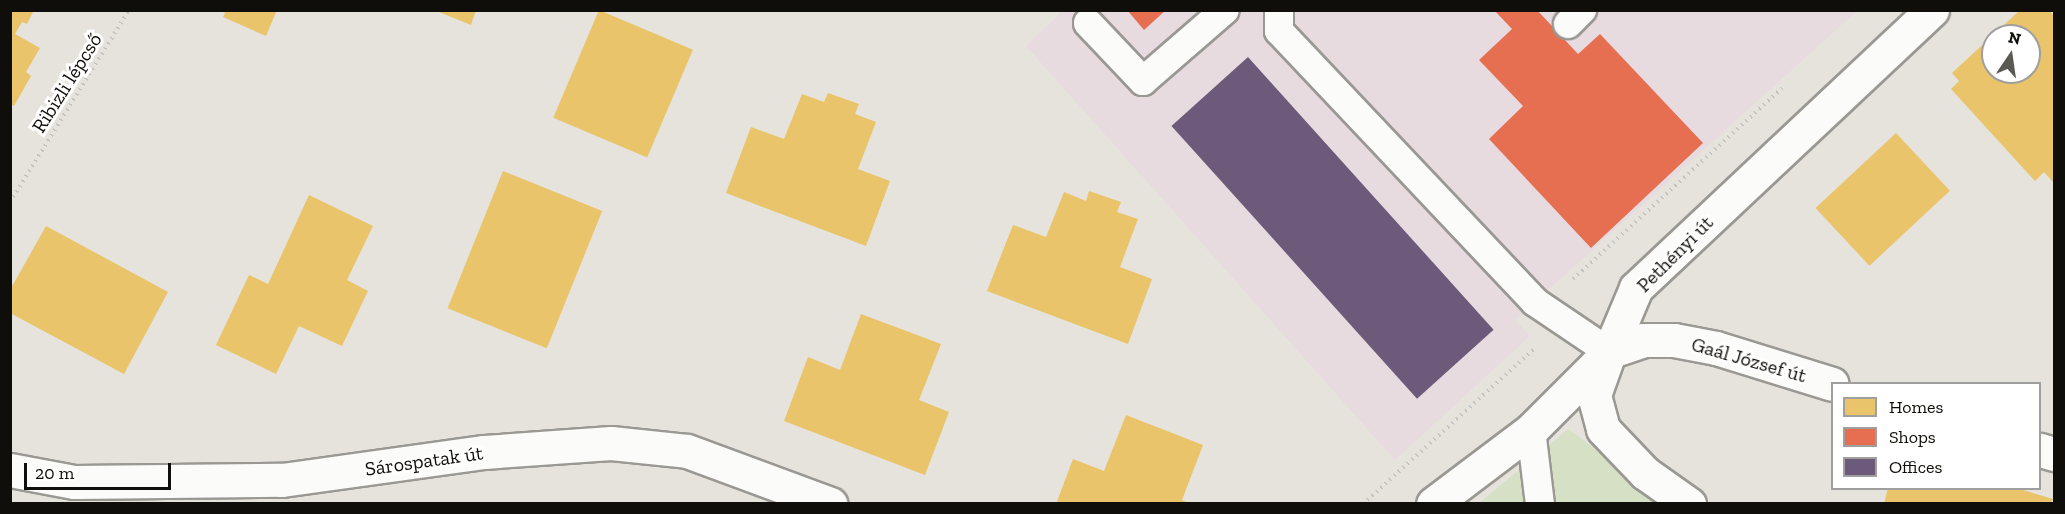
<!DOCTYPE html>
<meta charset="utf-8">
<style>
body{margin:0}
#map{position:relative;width:2065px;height:514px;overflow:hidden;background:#e6e3dc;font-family:"Zilla Slab",serif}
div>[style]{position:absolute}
.commercial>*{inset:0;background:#e7dbe0}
.green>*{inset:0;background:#d5e0c5}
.homes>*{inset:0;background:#e9c46a;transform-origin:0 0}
.shops>*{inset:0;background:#e76f51}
.offices>*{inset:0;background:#6d597a;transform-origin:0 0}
.path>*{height:4px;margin-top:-2px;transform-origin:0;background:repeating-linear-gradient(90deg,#c4c3c1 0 1.5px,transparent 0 6px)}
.roads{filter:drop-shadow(2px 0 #9a9893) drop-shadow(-2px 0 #9a9893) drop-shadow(0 2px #9a9893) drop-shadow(0 -2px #9a9893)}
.service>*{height:28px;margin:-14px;padding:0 14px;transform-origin:14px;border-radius:14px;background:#fbfbfa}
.minor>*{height:33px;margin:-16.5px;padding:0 16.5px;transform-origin:16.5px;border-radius:16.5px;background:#fbfbfa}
span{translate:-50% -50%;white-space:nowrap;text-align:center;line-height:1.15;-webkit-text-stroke:6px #fff;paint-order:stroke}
.street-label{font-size:20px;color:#100e0a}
.frame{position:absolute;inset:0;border:12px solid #100e0a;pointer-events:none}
.legend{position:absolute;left:1831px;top:382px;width:210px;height:108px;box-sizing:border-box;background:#fff;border:2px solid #9f9f9d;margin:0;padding:8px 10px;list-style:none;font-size:18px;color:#100e0a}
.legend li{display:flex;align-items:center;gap:12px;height:30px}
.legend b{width:30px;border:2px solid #9f9f9d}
.north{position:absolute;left:1981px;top:24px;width:60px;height:60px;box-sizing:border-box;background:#fff;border:2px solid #9f9f9d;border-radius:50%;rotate:13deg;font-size:16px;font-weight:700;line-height:24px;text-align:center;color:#100e0a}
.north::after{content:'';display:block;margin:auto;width:21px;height:27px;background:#5b5954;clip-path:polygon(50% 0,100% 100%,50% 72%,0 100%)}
.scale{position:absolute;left:24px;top:463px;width:147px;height:27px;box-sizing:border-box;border:3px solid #100e0a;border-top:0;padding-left:8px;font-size:18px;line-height:21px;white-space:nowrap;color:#100e0a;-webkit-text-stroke:4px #fff;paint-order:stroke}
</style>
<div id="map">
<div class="commercial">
<i style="clip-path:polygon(1063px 10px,1857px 11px,1515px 320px,1530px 336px,1395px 460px,1026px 46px)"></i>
</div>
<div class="green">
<i style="clip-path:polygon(1568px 429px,1669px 503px,1478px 504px)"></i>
</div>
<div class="homes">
<i style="clip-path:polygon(10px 10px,34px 10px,27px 24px,22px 22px,15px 34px,40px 48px,26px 72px,31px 76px,14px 106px,10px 104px)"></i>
<i style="clip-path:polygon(220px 10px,277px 10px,266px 36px,223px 17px,225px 13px)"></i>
<i style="clip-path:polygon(434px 10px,476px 10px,471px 25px)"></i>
<i style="left:599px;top:10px;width:102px;height:117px;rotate:23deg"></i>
<i style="clip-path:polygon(evenodd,2020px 10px,2049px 10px,2054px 16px,2053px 182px,2044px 172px,2035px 181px,1951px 89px,1959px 81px,1952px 73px,2020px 10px,1993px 36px,2029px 36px,2029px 72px,1993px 72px,1993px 36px)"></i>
<i style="clip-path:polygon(828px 93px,859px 104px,855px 114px,876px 122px,858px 169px,890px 181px,866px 246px,726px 193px,751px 127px,784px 139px,802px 94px,824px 102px)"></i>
<i style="left:1896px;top:133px;width:79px;height:110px;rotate:47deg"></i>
<i style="left:503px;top:171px;width:107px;height:148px;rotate:22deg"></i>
<i style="clip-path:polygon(1089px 191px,1121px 202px,1117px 212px,1138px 219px,1120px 267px,1152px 279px,1128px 344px,987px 291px,1013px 225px,1046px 237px,1064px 192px,1086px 201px)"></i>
<i style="clip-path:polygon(309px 195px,373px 226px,347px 280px,368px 291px,342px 346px,299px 326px,276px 374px,216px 345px,249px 275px,268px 284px)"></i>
<i style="clip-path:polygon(46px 226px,168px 292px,124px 374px,10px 313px,10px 290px)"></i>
<i style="clip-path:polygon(861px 314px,941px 344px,919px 400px,949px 412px,925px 475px,784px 421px,808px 357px,840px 370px)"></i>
<i style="clip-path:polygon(1126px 415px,1203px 445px,1182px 500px,1191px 504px,1056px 504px,1073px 459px,1104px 471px)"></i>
<i style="clip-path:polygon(1888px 488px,2016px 488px,2053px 499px,2051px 504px,1884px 504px)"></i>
</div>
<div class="shops">
<i style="clip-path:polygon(1127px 10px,1166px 10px,1144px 30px)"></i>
<i style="clip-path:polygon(1494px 10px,1537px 10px,1578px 54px,1600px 34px,1703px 143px,1591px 248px,1489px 139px,1523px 106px,1479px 60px,1512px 29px)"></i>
</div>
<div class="offices">
<i style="left:1248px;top:57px;width:367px;height:103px;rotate:48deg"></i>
</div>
<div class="path">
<i style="left:10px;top:202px;width:226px;rotate:-58.2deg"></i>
<i style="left:1573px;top:279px;width:283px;rotate:-42.4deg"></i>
<i style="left:1363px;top:504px;width:231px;rotate:-42.2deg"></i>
</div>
<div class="roads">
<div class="service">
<i style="left:1279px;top:10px;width:21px;rotate:90deg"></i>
<i style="left:1279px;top:31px;width:373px;rotate:46.6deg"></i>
<i style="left:1535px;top:302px;width:89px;rotate:34deg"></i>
<i style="left:1088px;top:23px;width:80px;rotate:46.5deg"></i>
<i style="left:1143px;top:81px;width:108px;rotate:-40.9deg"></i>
<i style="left:1568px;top:24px;width:20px;rotate:-45deg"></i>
<i style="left:1531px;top:430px;width:75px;rotate:83.1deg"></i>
</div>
<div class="minor">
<i style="left:1609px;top:352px;width:36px;rotate:-19deg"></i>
<i style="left:1643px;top:340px;width:31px"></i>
<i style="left:1674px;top:340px;width:43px;rotate:10.8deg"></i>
<i style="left:1716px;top:348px;width:121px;rotate:17.2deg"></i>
<i style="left:1608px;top:356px;width:41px;rotate:109.7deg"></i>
<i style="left:1594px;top:395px;width:35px;rotate:75deg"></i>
<i style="left:1603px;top:429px;width:61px;rotate:46.3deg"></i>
<i style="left:1645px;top:473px;width:54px;rotate:35.2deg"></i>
<i style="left:2040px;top:450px;width:15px;rotate:16deg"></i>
<i style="left:10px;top:470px;width:65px;rotate:10.6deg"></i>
<i style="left:74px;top:482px;width:208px;rotate:-0.6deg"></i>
<i style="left:282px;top:480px;width:204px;rotate:-7.9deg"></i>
<i style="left:484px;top:452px;width:127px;rotate:-4.1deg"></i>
<i style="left:611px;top:443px;width:76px;rotate:6deg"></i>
<i style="left:687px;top:451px;width:153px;rotate:20.3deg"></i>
<i style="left:1433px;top:504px;width:123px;rotate:-37.1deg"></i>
<i style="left:1531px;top:430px;width:110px;rotate:-45deg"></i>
<i style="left:1609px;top:352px;width:69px;rotate:-67.1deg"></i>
<i style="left:1636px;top:288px;width:406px;rotate:-43.2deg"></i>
</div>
</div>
<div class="street-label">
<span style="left:67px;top:83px;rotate:-58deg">Ribizli lépcső</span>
<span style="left:1675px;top:254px;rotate:-45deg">Pethényi út</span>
<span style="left:1749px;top:360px;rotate:16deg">Gaál József út</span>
<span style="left:424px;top:461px;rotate:-8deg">Sárospatak út</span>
</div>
<div class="frame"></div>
<ul class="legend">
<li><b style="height:16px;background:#e9c46a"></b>Homes</li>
<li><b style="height:16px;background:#e76f51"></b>Shops</li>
<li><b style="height:16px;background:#6d597a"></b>Offices</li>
</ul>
<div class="north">N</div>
<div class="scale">20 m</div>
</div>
